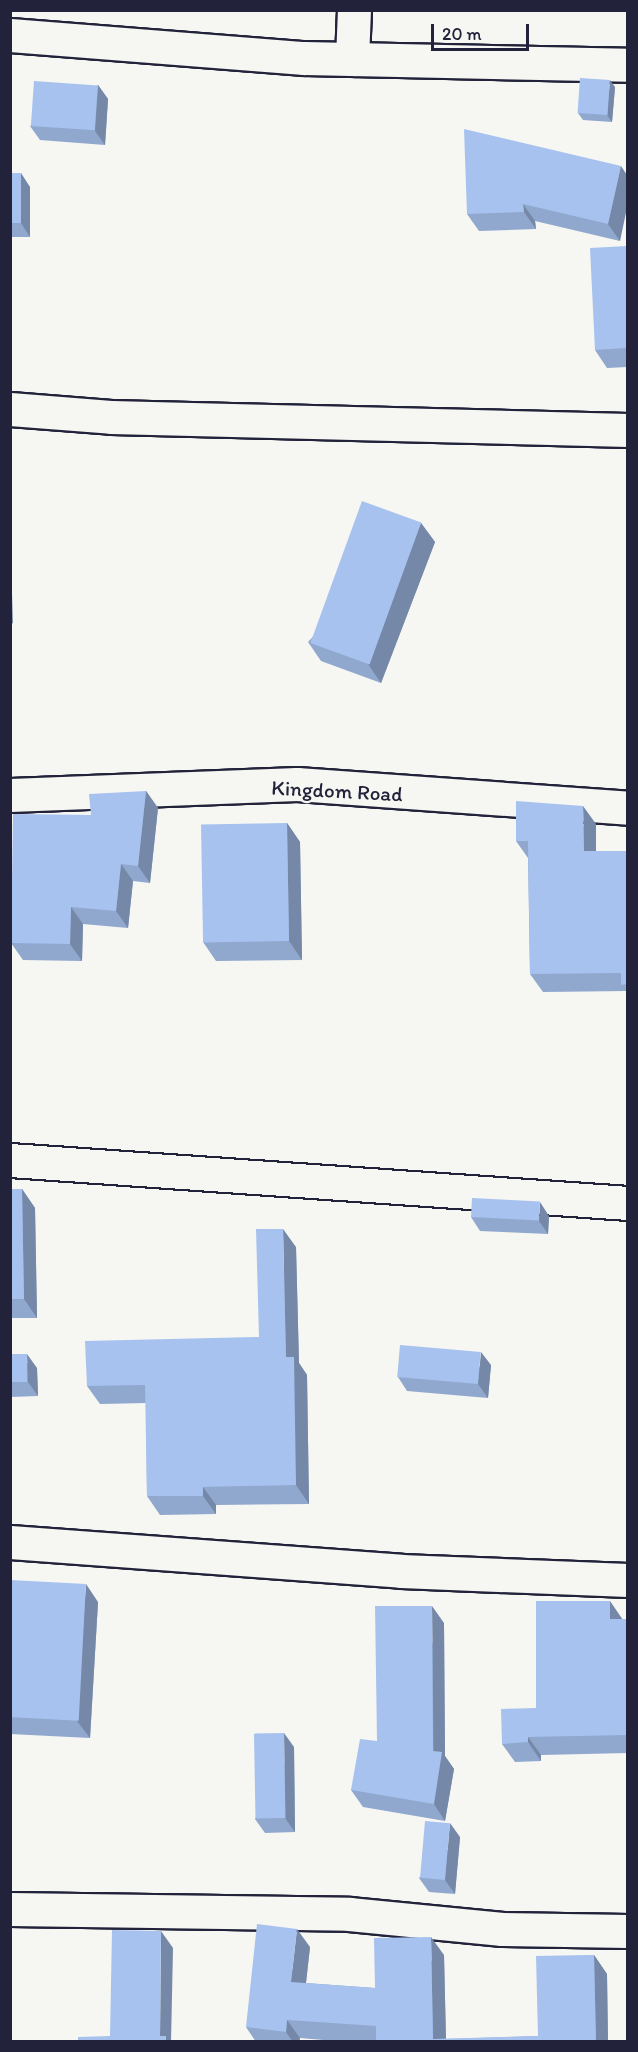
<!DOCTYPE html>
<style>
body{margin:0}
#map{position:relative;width:638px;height:2052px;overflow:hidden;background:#f6f6f2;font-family:Itim,sans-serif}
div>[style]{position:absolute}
.roads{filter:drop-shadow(2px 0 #22223b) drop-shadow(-2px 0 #22223b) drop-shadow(0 2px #22223b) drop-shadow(0 -2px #22223b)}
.minor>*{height:33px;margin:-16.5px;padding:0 16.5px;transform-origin:16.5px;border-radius:16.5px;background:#f6f6f2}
.wall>*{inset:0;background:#90a7ce}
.shaded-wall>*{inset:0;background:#7588a7}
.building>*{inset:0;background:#a7c2ef;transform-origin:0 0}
span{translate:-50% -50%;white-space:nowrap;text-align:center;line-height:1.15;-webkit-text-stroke:4.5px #f6f6f2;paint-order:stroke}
.street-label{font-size:21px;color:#22223b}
.frame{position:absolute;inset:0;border:12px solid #22223b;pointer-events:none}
.scale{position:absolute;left:431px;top:24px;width:98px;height:27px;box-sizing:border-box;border:3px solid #22223b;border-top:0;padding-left:8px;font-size:18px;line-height:21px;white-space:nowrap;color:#22223b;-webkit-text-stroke:4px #f6f6f2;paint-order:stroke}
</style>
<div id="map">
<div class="roads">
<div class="minor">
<i style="left:10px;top:35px;width:295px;rotate:4.5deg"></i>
<i style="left:304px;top:58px;width:324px;rotate:1.2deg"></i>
<i style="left:352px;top:59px;width:49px;rotate:-87.7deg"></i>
<i style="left:10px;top:409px;width:101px;rotate:4.5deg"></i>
<i style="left:111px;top:417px;width:517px;rotate:1.44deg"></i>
<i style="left:10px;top:795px;width:287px;rotate:-2.2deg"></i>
<i style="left:297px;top:784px;width:332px;rotate:4.1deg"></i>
<i style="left:10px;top:1160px;width:619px;rotate:3.98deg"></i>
<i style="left:10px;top:1542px;width:392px;rotate:4.2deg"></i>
<i style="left:401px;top:1571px;width:227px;rotate:2.3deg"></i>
<i style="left:10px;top:1909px;width:339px;rotate:0.8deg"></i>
<i style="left:349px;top:1914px;width:154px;rotate:5.6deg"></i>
<i style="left:502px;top:1929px;width:126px;rotate:0.9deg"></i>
</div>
</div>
<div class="wall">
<i style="clip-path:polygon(98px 85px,108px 99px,105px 145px,40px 140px,30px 126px)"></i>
<i style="clip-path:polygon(615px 87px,612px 122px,583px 120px,578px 113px)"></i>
<i style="clip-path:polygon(621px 166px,620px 241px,535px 221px,536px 229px,479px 231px,467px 214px)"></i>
<i style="clip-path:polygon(10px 173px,30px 187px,30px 237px,10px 237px)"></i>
<i style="clip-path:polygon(627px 246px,627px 367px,607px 368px,595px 350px)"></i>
<i style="clip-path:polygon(421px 523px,435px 542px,381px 683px,321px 661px,308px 642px)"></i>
<i style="clip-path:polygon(146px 791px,158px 808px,150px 883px,133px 881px,128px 928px,83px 924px,82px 961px,23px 960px,11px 943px,91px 815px)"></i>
<i style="clip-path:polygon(287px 823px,300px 842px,302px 960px,216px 961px,203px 942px)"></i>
<i style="clip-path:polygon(596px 824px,596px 851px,627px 851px,627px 993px,626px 991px,543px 992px,530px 974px,528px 858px,516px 841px)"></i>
<i style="clip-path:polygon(10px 1189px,22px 1189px,35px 1208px,37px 1318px,10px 1318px)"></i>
<i style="clip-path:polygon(549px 1216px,548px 1234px,480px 1231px,471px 1217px)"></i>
<i style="clip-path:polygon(296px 1247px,299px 1363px,307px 1375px,309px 1504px,216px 1505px,216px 1514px,160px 1515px,147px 1496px,146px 1403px,100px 1404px,87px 1386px,259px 1337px)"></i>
<i style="clip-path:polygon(10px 1354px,37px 1368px,38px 1396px,10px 1397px)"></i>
<i style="clip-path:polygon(491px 1365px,488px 1398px,407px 1391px,398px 1377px)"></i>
<i style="clip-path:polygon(10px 1580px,98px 1602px,90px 1738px,10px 1734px)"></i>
<i style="clip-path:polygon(622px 1619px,627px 1619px,627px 1753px,541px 1755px,541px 1761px,515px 1762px,502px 1744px)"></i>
<i style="clip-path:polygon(444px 1623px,445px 1756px,454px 1769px,445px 1821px,363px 1807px,351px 1790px,377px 1741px)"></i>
<i style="clip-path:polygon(294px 1747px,295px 1832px,265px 1833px,255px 1819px)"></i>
<i style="clip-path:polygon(460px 1837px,455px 1894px,429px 1892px,419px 1878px)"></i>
<i style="clip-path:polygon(310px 1947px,306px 1983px,375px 1988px,444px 1955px,446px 2039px,538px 2036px,594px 1955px,607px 1974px,608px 2042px,347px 2042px,300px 2038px,299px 2042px,256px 2042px,246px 2027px)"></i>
</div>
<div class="shaded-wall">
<i style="clip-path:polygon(610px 80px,615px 87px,612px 122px,607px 115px)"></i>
<i style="clip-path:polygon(98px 85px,108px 99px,105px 145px,95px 131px)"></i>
<i style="clip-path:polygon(621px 166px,627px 175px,627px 208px,620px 241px,608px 224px)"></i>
<i style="clip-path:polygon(21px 173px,30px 187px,30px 237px,21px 223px)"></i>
<i style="clip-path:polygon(523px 204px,535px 221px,536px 229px,524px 212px)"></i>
<i style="clip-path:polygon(421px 523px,435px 542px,381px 683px,368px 664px)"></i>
<i style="clip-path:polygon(10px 591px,12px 593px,13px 624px,10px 620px)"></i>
<i style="clip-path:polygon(146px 791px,158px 808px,150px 883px,138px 866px)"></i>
<i style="clip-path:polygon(583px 806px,596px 824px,596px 869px,584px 851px)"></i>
<i style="clip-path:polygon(287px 823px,300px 842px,302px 960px,289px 941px)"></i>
<i style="clip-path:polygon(121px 864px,133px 881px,128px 928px,116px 911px)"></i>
<i style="clip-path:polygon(71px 907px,83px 924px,82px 961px,70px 944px)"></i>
<i style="clip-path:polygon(22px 1189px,35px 1208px,37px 1318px,24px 1299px)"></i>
<i style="clip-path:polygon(540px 1202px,549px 1216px,548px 1234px,539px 1221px)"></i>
<i style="clip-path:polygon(283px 1229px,296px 1247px,299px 1363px,307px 1375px,309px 1504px,296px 1485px,286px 1357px)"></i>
<i style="clip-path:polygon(481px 1352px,491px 1365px,488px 1398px,478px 1384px)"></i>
<i style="clip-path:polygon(27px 1354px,37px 1368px,38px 1396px,28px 1382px)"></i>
<i style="clip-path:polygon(203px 1487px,216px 1505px,216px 1514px,203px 1496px)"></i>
<i style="clip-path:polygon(86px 1584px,98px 1602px,90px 1738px,77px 1721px)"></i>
<i style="clip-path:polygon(610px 1601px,623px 1620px,610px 1619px)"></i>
<i style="clip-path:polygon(432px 1606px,444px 1623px,445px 1756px,454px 1769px,445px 1821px,434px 1804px)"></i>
<i style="clip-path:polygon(284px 1733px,294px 1747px,295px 1832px,285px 1818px)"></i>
<i style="clip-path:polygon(528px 1737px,541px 1755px,541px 1761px,528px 1742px)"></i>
<i style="clip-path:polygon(450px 1823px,460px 1837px,455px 1894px,445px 1880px)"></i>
<i style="clip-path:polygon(297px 1929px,310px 1947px,304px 2000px,291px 1982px)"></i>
<i style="clip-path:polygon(161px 1931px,173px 1948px,171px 2042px,163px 2042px,160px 2036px)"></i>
<i style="clip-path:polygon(431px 1937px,444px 1955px,446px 2042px,433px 2039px)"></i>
<i style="clip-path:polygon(594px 1955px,607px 1974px,608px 2042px,596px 2042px)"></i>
<i style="clip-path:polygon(287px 2020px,300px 2038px,299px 2042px,293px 2042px,286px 2032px)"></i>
</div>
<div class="building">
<i style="left:580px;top:78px;width:30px;height:35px;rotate:4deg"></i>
<i style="left:34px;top:81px;width:64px;height:45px;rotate:4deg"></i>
<i style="clip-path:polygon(464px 129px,621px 166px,608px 224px,523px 204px,524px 212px,467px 214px)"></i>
<i style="left:10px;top:173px;width:11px;height:50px"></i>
<i style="clip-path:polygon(627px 246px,627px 348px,595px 350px,590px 248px)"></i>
<i style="left:362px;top:501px;width:63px;height:151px;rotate:20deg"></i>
<i style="clip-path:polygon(146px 791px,138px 866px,121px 864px,116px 911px,71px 907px,70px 944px,11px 943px,13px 814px,91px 815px,89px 794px)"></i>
<i style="clip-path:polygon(516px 801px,583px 806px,584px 851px,627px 851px,627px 984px,621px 985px,621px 973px,530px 974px,528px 841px,516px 841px)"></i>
<i style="left:287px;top:823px;width:118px;height:86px;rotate:89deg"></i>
<i style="clip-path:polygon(10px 1189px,22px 1189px,24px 1299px,10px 1299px)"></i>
<i style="left:472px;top:1198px;width:68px;height:19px;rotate:3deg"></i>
<i style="clip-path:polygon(256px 1229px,283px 1229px,286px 1357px,294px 1357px,296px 1485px,203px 1487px,203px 1496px,147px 1496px,145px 1385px,87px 1386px,85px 1341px,259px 1337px)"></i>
<i style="left:400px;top:1345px;width:81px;height:32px;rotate:5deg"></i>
<i style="left:10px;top:1354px;width:17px;height:28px"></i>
<i style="left:10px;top:1580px;width:76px;height:137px;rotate:3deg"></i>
<i style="clip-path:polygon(536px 1601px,610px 1601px,610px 1619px,627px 1619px,627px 1735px,528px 1737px,528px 1742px,502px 1744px,501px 1709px,536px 1708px)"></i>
<i style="clip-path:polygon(375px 1606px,432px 1606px,433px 1751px,442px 1752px,434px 1804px,351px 1790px,360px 1739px,377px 1741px)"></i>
<i style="left:284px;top:1733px;width:85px;height:30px;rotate:89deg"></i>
<i style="left:425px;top:1821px;width:25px;height:57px;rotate:5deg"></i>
<i style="clip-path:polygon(257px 1924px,297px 1929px,291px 1982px,375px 1988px,374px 1938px,431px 1937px,433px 2039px,538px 2036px,536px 1956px,594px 1955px,596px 2042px,376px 2042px,376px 2026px,287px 2020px,286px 2032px,246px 2027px)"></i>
<i style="clip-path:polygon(112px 1930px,161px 1931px,160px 2036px,166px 2036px,166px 2042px,78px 2042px,78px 2037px,110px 2036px)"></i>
</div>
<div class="street-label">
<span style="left:337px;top:791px;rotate:3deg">Kingdom Road</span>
</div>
<div class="frame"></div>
<div class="scale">20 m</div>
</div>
